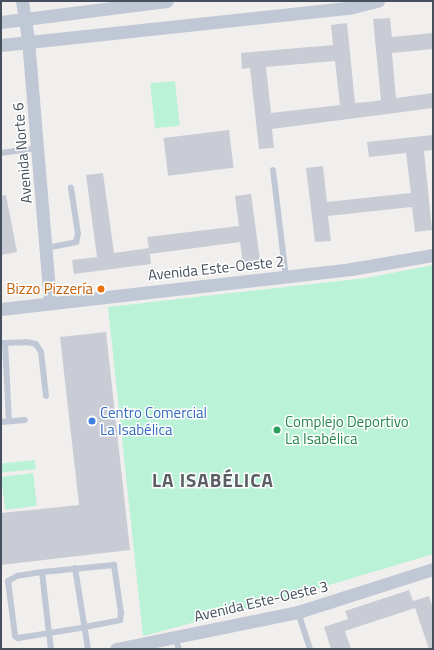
<!DOCTYPE html>
<meta charset="utf-8">
<style>
body{margin:0}
#map{position:relative;width:434px;height:650px;overflow:hidden;background:#f1efee;font-family:"Titillium Web",sans-serif}
div>[style]{position:absolute}
.green>*{inset:0;background:#baf2d7;transform-origin:0 0}
.building>*{inset:0;background:#caccd5;transform-origin:0 0}
.service>*{height:6px;margin:-3px;padding:0 3px;transform-origin:3px;border-radius:3px;background:#c1c8d5}
.minor>*{height:13px;margin:-6.5px;padding:0 6.5px;transform-origin:6.5px;border-radius:6.5px;background:#c1c8d5}
.dots>*{width:11px;height:11px;translate:-50% -50%;box-sizing:border-box;border:2px solid #fff;border-radius:50%}
span{translate:-50% -50%;white-space:nowrap;text-align:center;line-height:1.15;-webkit-text-stroke:3px #fff;paint-order:stroke}
.street-label{font-size:15px;color:#454f5d}
.food-label{font-size:15px;color:#c56008}
.right{translate:-100% -50%;text-align:right}
.shop-label{font-size:15px;color:#366cbe}
.left{translate:0 -50%;text-align:left}
.leisure-label{font-size:15px;color:#27864d}
.district-label{font-size:19px;color:#5b5e64;font-weight:700;letter-spacing:1px}
.frame{position:absolute;inset:0;border:2px solid #454f5d;pointer-events:none}
</style>
<div id="map">
<div class="green">
<i style="left:175px;top:81px;width:45px;height:25px;rotate:84deg"></i>
<i style="clip-path:polygon(433px 265px,433px 554px,279px 600px,143px 636px,108px 307px,366px 278px)"></i>
<i style="left:35px;top:460px;width:9px;height:34px;rotate:84deg"></i>
<i style="left:33px;top:473px;width:33px;height:32px;rotate:83deg"></i>
</div>
<div class="building">
<i style="clip-path:polygon(evenodd,390px 18px,392px 37px,433px 33px,433px 49px,392px 53px,396px 98px,433px 93px,433px 108px,272px 129px,274px 148px,259px 149px,250px 68px,242px 69px,241px 53px,333px 45px,331px 25px,347px 23px,355px 103px,377px 101px,381px 100px,373px 19px,390px 18px,335px 61px,340px 105px,271px 113px,266px 67px,335px 61px)"></i>
<i style="left:229px;top:130px;width:38px;height:66px;rotate:83deg"></i>
<i style="clip-path:polygon(433px 135px,433px 150px,424px 151px,432px 230px,415px 232px,412px 207px,328px 216px,331px 241px,315px 242px,306px 168px,323px 166px,327px 202px,411px 193px,406px 153px,369px 157px,367px 142px)"></i>
<i style="clip-path:polygon(103px 173px,114px 253px,149px 248px,151px 264px,74px 274px,72px 260px,97px 257px,86px 175px)"></i>
<i style="clip-path:polygon(251px 194px,260px 260px,243px 263px,240px 242px,150px 254px,147px 237px,239px 226px,235px 196px)"></i>
<i style="clip-path:polygon(6px 195px,17px 252px,1px 255px,1px 196px)"></i>
<i style="clip-path:polygon(106px 332px,130px 550px,1px 565px,1px 513px,79px 505px,60px 337px)"></i>
<i style="clip-path:polygon(409px 590px,413px 601px,429px 596px,433px 608px,433px 649px,429px 649px,415px 608px,345px 631px,351px 649px,331px 649px,324px 627px,348px 619px,345px 611px)"></i>
</div>
<div class="service">
<i style="left:1px;top:153px;width:36px;rotate:-8deg"></i>
<i style="left:273px;top:170px;width:108px;rotate:83.1deg"></i>
<i style="left:46px;top:248px;width:31px;rotate:-11deg"></i>
<i style="left:76px;top:242px;width:8px;rotate:-76deg"></i>
<i style="left:78px;top:234px;width:47px;rotate:-98.7deg"></i>
<i style="left:1px;top:343px;width:25px;rotate:-2deg"></i>
<i style="left:26px;top:342px;width:10px;rotate:11deg"></i>
<i style="left:36px;top:344px;width:9px;rotate:58deg"></i>
<i style="left:41px;top:352px;width:44px;rotate:83.5deg"></i>
<i style="left:5px;top:343px;width:78px;rotate:87.1deg"></i>
<i style="left:1px;top:422px;width:24px;rotate:-5deg"></i>
<i style="left:75px;top:568px;width:82px;rotate:80.9deg"></i>
<i style="left:42px;top:572px;width:25px;rotate:171deg"></i>
<i style="left:17px;top:576px;width:10px;rotate:151deg"></i>
<i style="left:8px;top:581px;width:55px;rotate:82.7deg"></i>
<i style="left:15px;top:636px;width:4px;rotate:34deg"></i>
<i style="left:18px;top:638px;width:31px;rotate:-9deg"></i>
<i style="left:49px;top:633px;width:36px;rotate:-9deg"></i>
<i style="left:85px;top:627px;width:36px;rotate:-11deg"></i>
<i style="left:120px;top:620px;width:7px;rotate:-82deg"></i>
<i style="left:121px;top:613px;width:49px;rotate:-98.3deg"></i>
<i style="left:114px;top:565px;width:72px;rotate:174.4deg"></i>
<i style="left:42px;top:572px;width:61px;rotate:83.5deg"></i>
<i style="left:49px;top:633px;width:16px;rotate:83deg"></i>
<i style="left:298px;top:612px;width:39px;rotate:72deg"></i>
<i style="left:175px;top:637px;width:13px;rotate:72deg"></i>
</div>
<div class="minor">
<i style="left:22px;top:1px;width:39px;rotate:81deg"></i>
<i style="left:28px;top:40px;width:264px;rotate:85.2deg"></i>
<i style="left:1px;top:22px;width:167px;rotate:-7.2deg"></i>
<i style="left:1px;top:45px;width:350px;rotate:-6.1deg"></i>
<i style="left:349px;top:8px;width:30px;rotate:-14deg"></i>
<i style="left:1px;top:309px;width:352px;rotate:-6.5deg"></i>
<i style="left:351px;top:269px;width:83px;rotate:-9.7deg"></i>
<i style="left:116px;top:649px;width:186px;rotate:-11.5deg"></i>
<i style="left:298px;top:612px;width:142px;rotate:-17.7deg"></i>
</div>
<div class="dots">
<i style="left:101px;top:289px;background:#e8710a"></i>
<i style="left:92px;top:421px;background:#3f7fe0"></i>
<i style="left:277px;top:430px;background:#2e9e5b"></i>
</div>
<div class="street-label">
<span style="left:22px;top:153px;rotate:-95deg">Avenida Norte 6</span>
<span style="left:216px;top:268px;rotate:-6deg">Avenida Este-Oeste 2</span>
<span style="left:261px;top:601px;rotate:-13deg">Avenida Este-Oeste 3</span>
</div>
<div class="food-label">
<span class="right" style="left:93px;top:289px">Bizzo Pizzería</span>
</div>
<div class="shop-label">
<span class="left" style="left:100px;top:421px">Centro Comercial<br>La Isabélica</span>
</div>
<div class="leisure-label">
<span class="left" style="left:285px;top:430px">Complejo Deportivo<br>La Isabélica</span>
</div>
<div class="district-label">
<span style="left:213px;top:480px">LA ISABÉLICA</span>
</div>
<div class="frame"></div>
</div>
